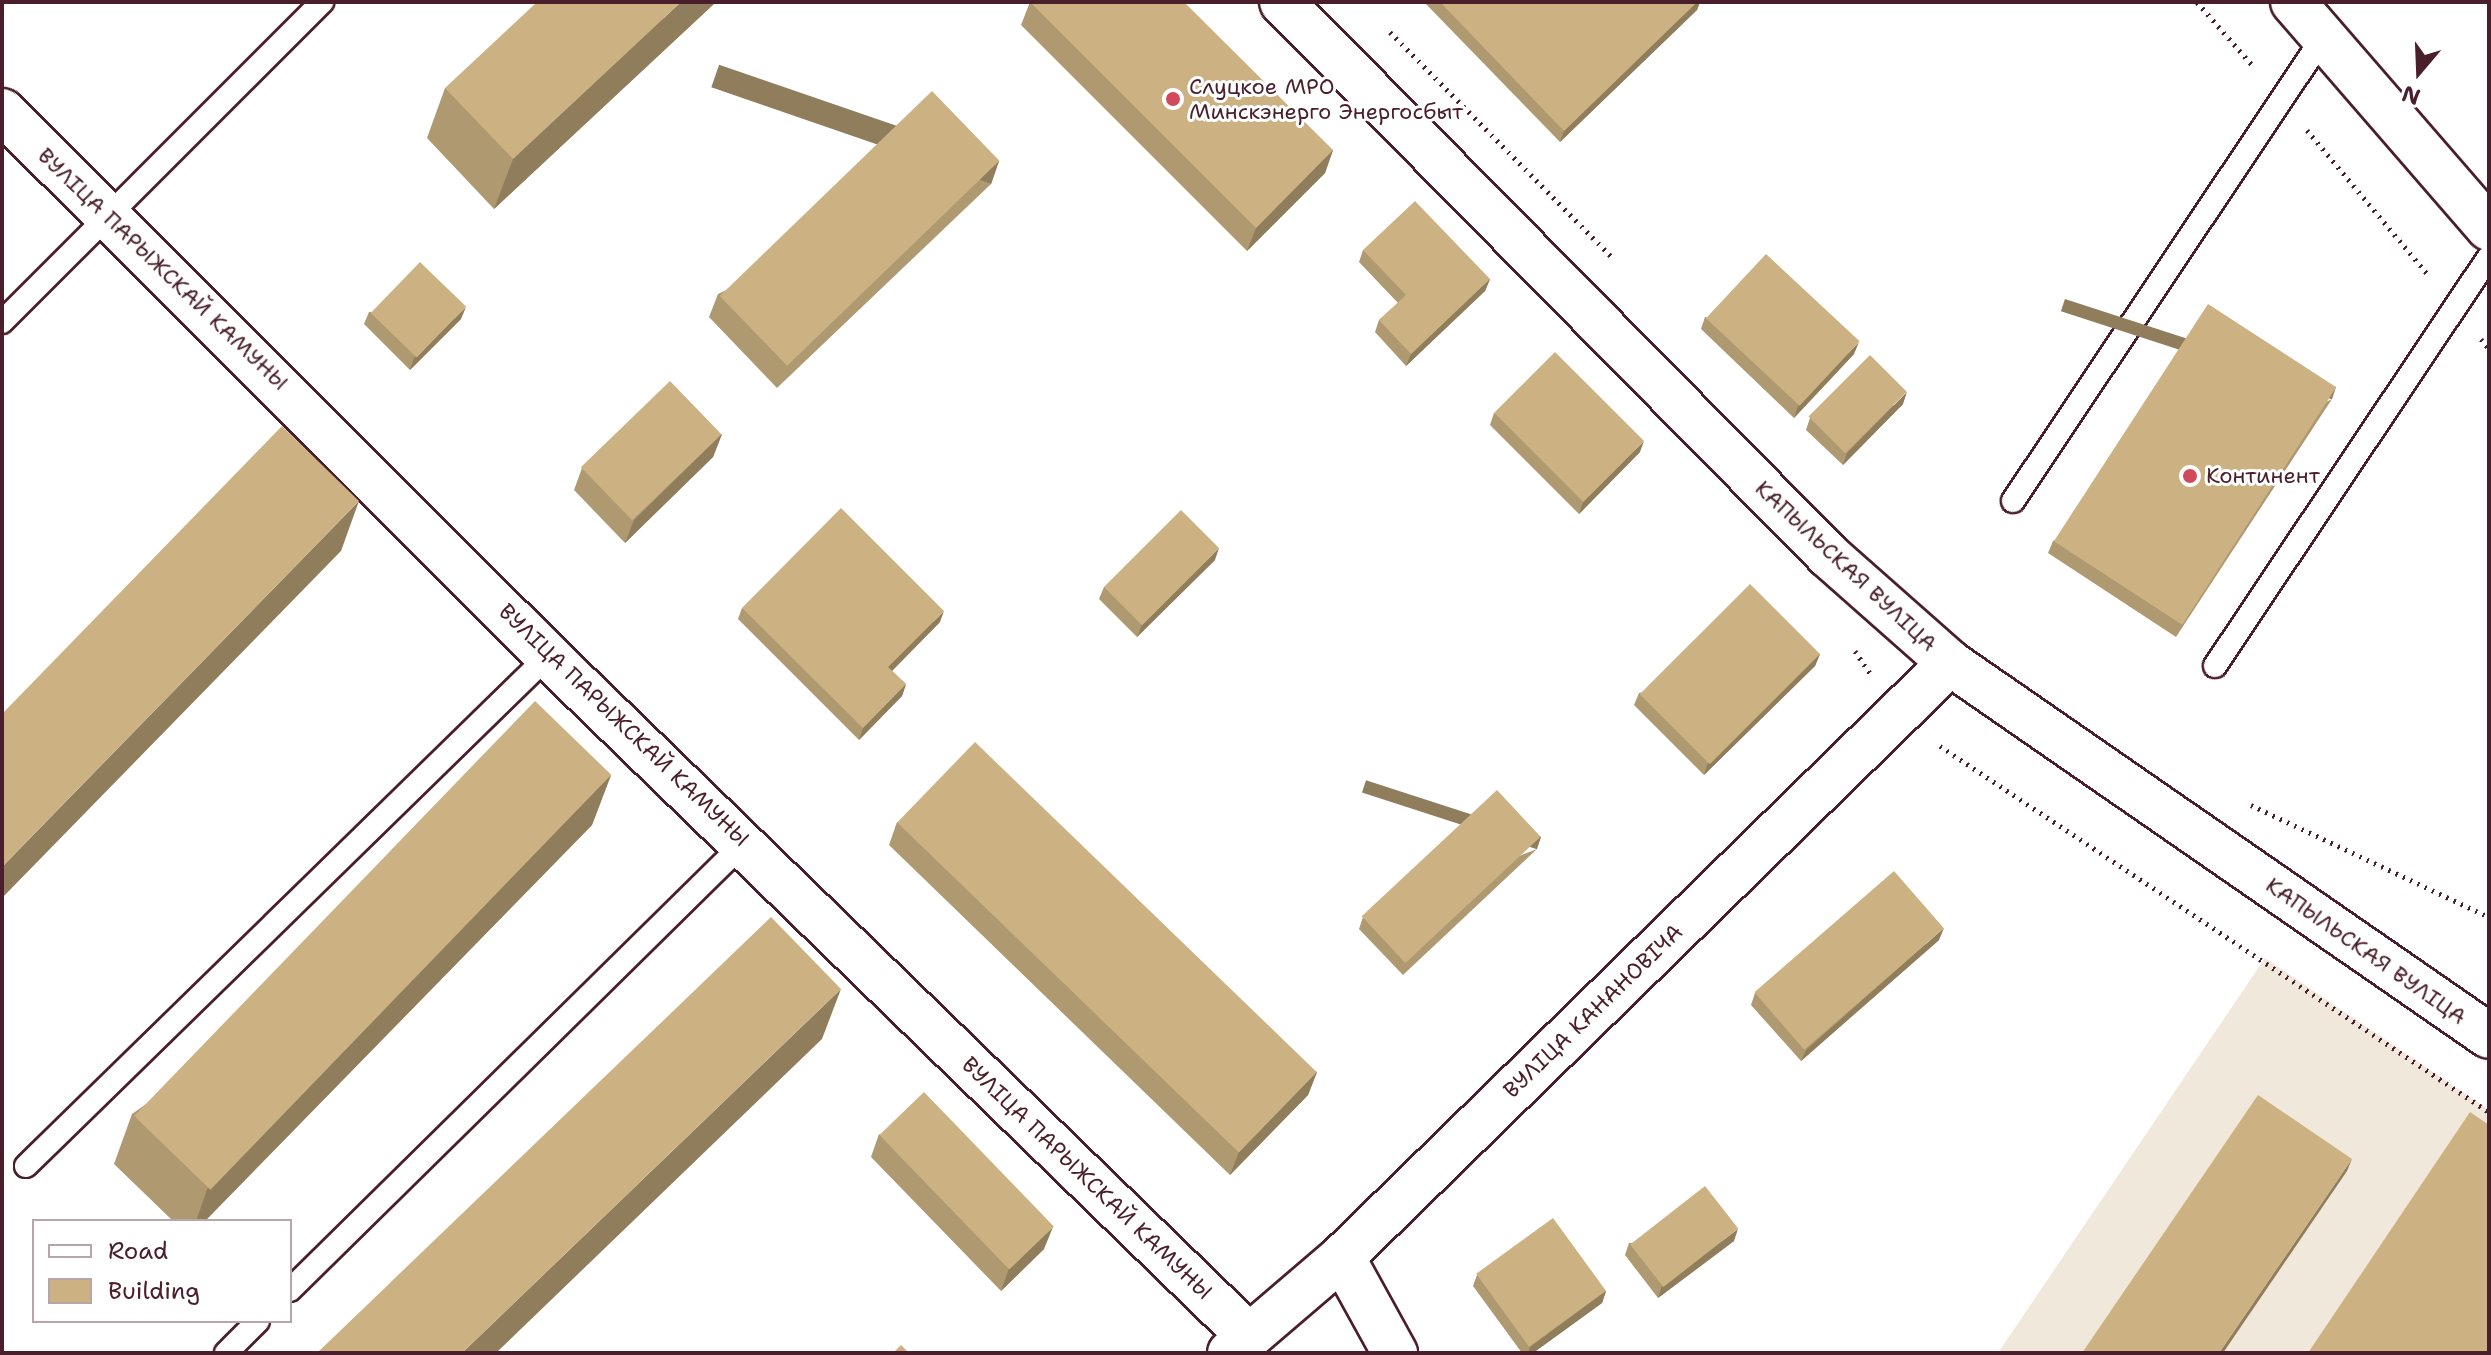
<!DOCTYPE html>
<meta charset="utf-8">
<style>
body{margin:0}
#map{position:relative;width:2491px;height:1355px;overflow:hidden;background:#fff;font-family:"Shantell Sans",sans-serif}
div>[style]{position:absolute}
.built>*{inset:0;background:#f0e8da}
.path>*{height:5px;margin-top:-2.5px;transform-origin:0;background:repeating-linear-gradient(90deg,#4a1f2b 0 2px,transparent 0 8px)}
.roads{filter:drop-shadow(2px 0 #4a1f2b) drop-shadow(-2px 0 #4a1f2b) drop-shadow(0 2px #4a1f2b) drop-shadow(0 -2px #4a1f2b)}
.lane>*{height:22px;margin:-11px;padding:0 11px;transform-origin:11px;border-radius:11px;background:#fff}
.street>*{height:44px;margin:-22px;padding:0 22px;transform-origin:22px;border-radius:22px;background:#fff}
.secondary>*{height:44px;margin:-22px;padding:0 22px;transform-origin:22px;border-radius:22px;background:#fff}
.wall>*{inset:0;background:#af9970}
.shaded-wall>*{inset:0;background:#8f7d5b;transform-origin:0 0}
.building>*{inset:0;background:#ccb282;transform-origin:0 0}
.dots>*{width:22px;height:22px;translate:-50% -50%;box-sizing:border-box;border:4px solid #fff;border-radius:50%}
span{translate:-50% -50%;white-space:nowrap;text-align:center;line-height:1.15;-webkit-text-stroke:6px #fff;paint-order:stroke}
.poi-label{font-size:22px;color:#4a1f2b}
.left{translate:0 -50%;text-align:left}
.street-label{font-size:22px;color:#4a1f2b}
.frame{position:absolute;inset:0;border:4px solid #4a1f2b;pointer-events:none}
.legend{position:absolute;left:32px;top:1219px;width:260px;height:104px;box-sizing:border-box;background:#fff;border:2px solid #b7a5aa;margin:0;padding:10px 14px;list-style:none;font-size:24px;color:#4a1f2b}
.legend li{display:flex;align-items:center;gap:16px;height:40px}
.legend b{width:40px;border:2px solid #b7a5aa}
.north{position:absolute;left:2379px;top:32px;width:80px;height:80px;-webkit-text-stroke:6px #fff;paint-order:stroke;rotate:199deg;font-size:22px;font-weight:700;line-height:32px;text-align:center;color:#4a1f2b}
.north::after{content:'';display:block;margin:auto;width:28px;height:36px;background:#4a1f2b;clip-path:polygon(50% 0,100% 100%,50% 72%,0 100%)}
</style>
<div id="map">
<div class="built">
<i style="clip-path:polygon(2265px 958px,2489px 1110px,2489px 1353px,1998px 1353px)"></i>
</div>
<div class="path">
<i style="left:2197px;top:2px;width:86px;rotate:48.8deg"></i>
<i style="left:1390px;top:32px;width:317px;rotate:45.4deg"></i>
<i style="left:2307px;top:130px;width:190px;rotate:50.1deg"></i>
<i style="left:2481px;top:339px;width:13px;rotate:51deg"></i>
<i style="left:1855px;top:651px;width:27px;rotate:56deg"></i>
<i style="left:1940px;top:746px;width:660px;rotate:33.69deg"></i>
<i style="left:2251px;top:805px;width:263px;rotate:25.2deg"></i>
</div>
<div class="roads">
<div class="lane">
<i style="left:2px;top:322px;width:453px;rotate:-45deg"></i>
<i style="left:2013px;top:501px;width:559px;rotate:-56.22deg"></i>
<i style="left:2215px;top:666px;width:492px;rotate:-56.2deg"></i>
<i style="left:26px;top:1166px;width:730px;rotate:-44.33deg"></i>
<i style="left:290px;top:1290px;width:639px;rotate:-44.56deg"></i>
<i style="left:226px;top:1353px;width:45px;rotate:-45deg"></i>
</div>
<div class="street">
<i style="left:2px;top:111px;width:771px;rotate:44.95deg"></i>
<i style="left:548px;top:656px;width:977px;rotate:44.13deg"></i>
<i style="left:1342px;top:1257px;width:110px;rotate:61.1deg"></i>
<i style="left:1230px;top:1353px;width:148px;rotate:-40.6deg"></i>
<i style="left:1342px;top:1257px;width:850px;rotate:-44.33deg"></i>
</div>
<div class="secondary">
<i style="left:1282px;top:2px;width:777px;rotate:45.36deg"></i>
<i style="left:1828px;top:555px;width:163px;rotate:41.5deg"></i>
<i style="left:1950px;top:663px;width:655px;rotate:34.68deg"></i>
<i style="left:2293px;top:2px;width:299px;rotate:49.1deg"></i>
</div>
</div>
<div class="wall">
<i style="clip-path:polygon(716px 2px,494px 209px,427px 138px,445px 88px)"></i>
<i style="clip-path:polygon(1030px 2px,1333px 150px,1325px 173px,1247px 251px,1021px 25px)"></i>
<i style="clip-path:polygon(1424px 2px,1700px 2px,1697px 10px,1560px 142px)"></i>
<i style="clip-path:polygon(999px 161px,991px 184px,777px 388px,709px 317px,718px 294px)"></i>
<i style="clip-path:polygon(1363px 250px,1490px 279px,1485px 291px,1406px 366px,1375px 332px,1379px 320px,1398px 303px,1359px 262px)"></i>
<i style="clip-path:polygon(369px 312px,461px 319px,410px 370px,364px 324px)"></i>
<i style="clip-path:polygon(1705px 317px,1854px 354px,1794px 418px,1701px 329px)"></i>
<i style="clip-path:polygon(2332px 399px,2176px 637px,2048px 553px,2053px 541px)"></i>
<i style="clip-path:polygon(1903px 404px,1843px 465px,1806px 430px,1810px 418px)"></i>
<i style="clip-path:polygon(1494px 413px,1640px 452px,1579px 514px,1490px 425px)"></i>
<i style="clip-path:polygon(722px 434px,713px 457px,625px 543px,574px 490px,582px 468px)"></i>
<i style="clip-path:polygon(1215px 560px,1137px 637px,1099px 599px,1104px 587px)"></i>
<i style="clip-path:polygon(742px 608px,940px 622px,892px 671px,906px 684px,902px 696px,859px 740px,738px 619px)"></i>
<i style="clip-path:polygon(1820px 654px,1815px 666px,1704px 775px,1634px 705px,1639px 693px)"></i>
<i style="clip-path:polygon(611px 775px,592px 825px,205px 1221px,173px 1221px,114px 1164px,132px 1114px)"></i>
<i style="clip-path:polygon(897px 822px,1317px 1072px,1308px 1095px,1230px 1175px,889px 845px)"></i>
<i style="clip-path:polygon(1537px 849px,1403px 975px,1359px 929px,1363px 917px)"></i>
<i style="clip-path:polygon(1939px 940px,1801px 1061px,1751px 1005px,1755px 993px)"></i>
<i style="clip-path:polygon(879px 1134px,1044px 1249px,1001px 1291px,871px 1157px)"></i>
<i style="clip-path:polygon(1734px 1241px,1658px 1298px,1625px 1255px,1629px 1243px)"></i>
<i style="clip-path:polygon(1477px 1275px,1606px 1291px,1602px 1303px,1533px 1353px,1522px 1353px,1473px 1286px)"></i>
</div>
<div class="shaded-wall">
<i style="clip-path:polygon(681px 2px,716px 2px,494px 209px,513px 159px)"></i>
<i style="clip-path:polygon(1697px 2px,1700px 2px,1697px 10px,1560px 142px,1564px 131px)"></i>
<i style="clip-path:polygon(1333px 150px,1325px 173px,1247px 251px,1256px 228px)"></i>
<i style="left:999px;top:161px;width:24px;height:296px;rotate:109deg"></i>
<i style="clip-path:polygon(1490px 279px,1485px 291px,1406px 366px,1411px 354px)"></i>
<i style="clip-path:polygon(466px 307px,461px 319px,410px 370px,414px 358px)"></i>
<i style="clip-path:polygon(1859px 342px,1854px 354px,1794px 418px,1798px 406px)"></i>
<i style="left:2336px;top:387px;width:13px;height:285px;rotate:108deg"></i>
<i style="clip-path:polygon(1907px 392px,1903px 404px,1843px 465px,1847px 453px)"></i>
<i style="clip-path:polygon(722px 434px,713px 457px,625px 543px,634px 520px)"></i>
<i style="clip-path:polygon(1644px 441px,1640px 452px,1579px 514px,1583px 502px)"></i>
<i style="clip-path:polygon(359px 501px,341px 551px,2px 898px,2px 867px)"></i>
<i style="clip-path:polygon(1219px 548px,1215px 560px,1137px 637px,1142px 625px)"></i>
<i style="clip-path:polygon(944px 611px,940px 622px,884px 679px,888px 667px)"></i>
<i style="clip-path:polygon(1820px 654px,1815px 666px,1704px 775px,1708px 763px)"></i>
<i style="clip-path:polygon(906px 684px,902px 696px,859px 740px,863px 728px)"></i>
<i style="clip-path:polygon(611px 775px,592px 825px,205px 1221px,196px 1221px,208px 1187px)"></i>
<i style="left:1541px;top:837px;width:13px;height:184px;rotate:108deg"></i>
<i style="clip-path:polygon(1944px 928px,1939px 940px,1801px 1061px,1806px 1050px)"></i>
<i style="clip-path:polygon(841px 989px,822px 1039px,496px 1353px,462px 1353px)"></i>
<i style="clip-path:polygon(1317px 1072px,1308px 1095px,1230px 1175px,1239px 1152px)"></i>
<i style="clip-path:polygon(2352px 1159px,2347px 1171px,2223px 1353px,2219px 1353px)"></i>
<i style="clip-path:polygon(1053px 1227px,1044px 1249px,1001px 1291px,1009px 1268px)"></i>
<i style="clip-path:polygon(1738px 1229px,1734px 1241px,1658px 1298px,1662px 1286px)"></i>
<i style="clip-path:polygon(1606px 1291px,1602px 1303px,1533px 1353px,1528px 1353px,1530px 1347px)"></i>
</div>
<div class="building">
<i style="clip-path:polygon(537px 2px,681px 2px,513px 159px,445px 88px)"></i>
<i style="clip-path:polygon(1030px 2px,1184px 2px,1333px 150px,1256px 228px)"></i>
<i style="clip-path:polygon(1440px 2px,1697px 2px,1564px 131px)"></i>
<i style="left:932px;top:91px;width:97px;height:295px;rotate:46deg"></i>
<i style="clip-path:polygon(1415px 201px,1490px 279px,1411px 354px,1379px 320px,1406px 295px,1363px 250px)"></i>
<i style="left:1766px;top:254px;width:128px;height:88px;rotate:43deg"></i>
<i style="left:420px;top:262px;width:64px;height:71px;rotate:44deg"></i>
<i style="left:2208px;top:304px;width:153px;height:283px;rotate:33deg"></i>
<i style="left:1555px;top:352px;width:126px;height:86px;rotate:45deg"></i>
<i style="left:1870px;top:355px;width:52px;height:87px;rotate:45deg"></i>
<i style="left:670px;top:381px;width:74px;height:124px;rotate:46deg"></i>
<i style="clip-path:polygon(282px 426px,359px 501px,2px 867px,2px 714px)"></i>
<i style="clip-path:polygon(841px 508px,944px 611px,888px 667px,906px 684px,863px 728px,742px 608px)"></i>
<i style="left:1181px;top:510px;width:54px;height:109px;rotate:45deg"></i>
<i style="left:1750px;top:584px;width:99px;height:156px;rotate:45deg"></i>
<i style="left:535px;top:701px;width:106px;height:577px;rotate:44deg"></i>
<i style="left:975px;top:742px;width:475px;height:112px;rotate:44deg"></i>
<i style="left:1497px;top:790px;width:64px;height:185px;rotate:47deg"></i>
<i style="left:1894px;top:871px;width:76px;height:185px;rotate:49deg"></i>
<i style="clip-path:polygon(771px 917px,841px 989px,462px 1353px,317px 1353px)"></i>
<i style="left:924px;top:1092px;width:187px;height:62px;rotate:46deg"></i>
<i style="clip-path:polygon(2258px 1095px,2352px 1159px,2219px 1353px,2082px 1353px)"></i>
<i style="clip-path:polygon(2470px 1112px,2489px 1125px,2489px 1353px,2308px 1353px)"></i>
<i style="left:1705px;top:1186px;width:54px;height:95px;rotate:52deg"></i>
<i style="left:1553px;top:1218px;width:90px;height:95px;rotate:54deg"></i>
<i style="clip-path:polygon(901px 1345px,909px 1353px,893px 1353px)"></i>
</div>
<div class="dots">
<i style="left:1173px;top:99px;background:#d1495b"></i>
<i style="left:2190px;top:476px;background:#d1495b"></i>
</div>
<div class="poi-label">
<span class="left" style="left:1189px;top:99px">Слуцкое МРО<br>Минскэнерго Энергосбыт</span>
<span class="left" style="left:2206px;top:476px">Континент</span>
</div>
<div class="street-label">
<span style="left:163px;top:269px;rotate:44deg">ВУЛІЦА ПАРЫЖСКАЙ КАМУНЫ</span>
<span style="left:1846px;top:566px;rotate:43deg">КАПЫЛЬСКАЯ ВУЛІЦА</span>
<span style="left:624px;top:725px;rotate:44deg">ВУЛІЦА ПАРЫЖСКАЙ КАМУНЫ</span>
<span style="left:2366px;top:951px;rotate:35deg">КАПЫЛЬСКАЯ ВУЛІЦА</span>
<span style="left:1593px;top:1011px;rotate:-44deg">ВУЛІЦА КАНАНОВІЧА</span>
<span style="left:1087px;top:1178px;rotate:44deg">ВУЛІЦА ПАРЫЖСКАЙ КАМУНЫ</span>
</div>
<div class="frame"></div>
<ul class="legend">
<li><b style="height:10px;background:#fff"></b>Road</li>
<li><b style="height:22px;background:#ccb282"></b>Building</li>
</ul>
<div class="north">N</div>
</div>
